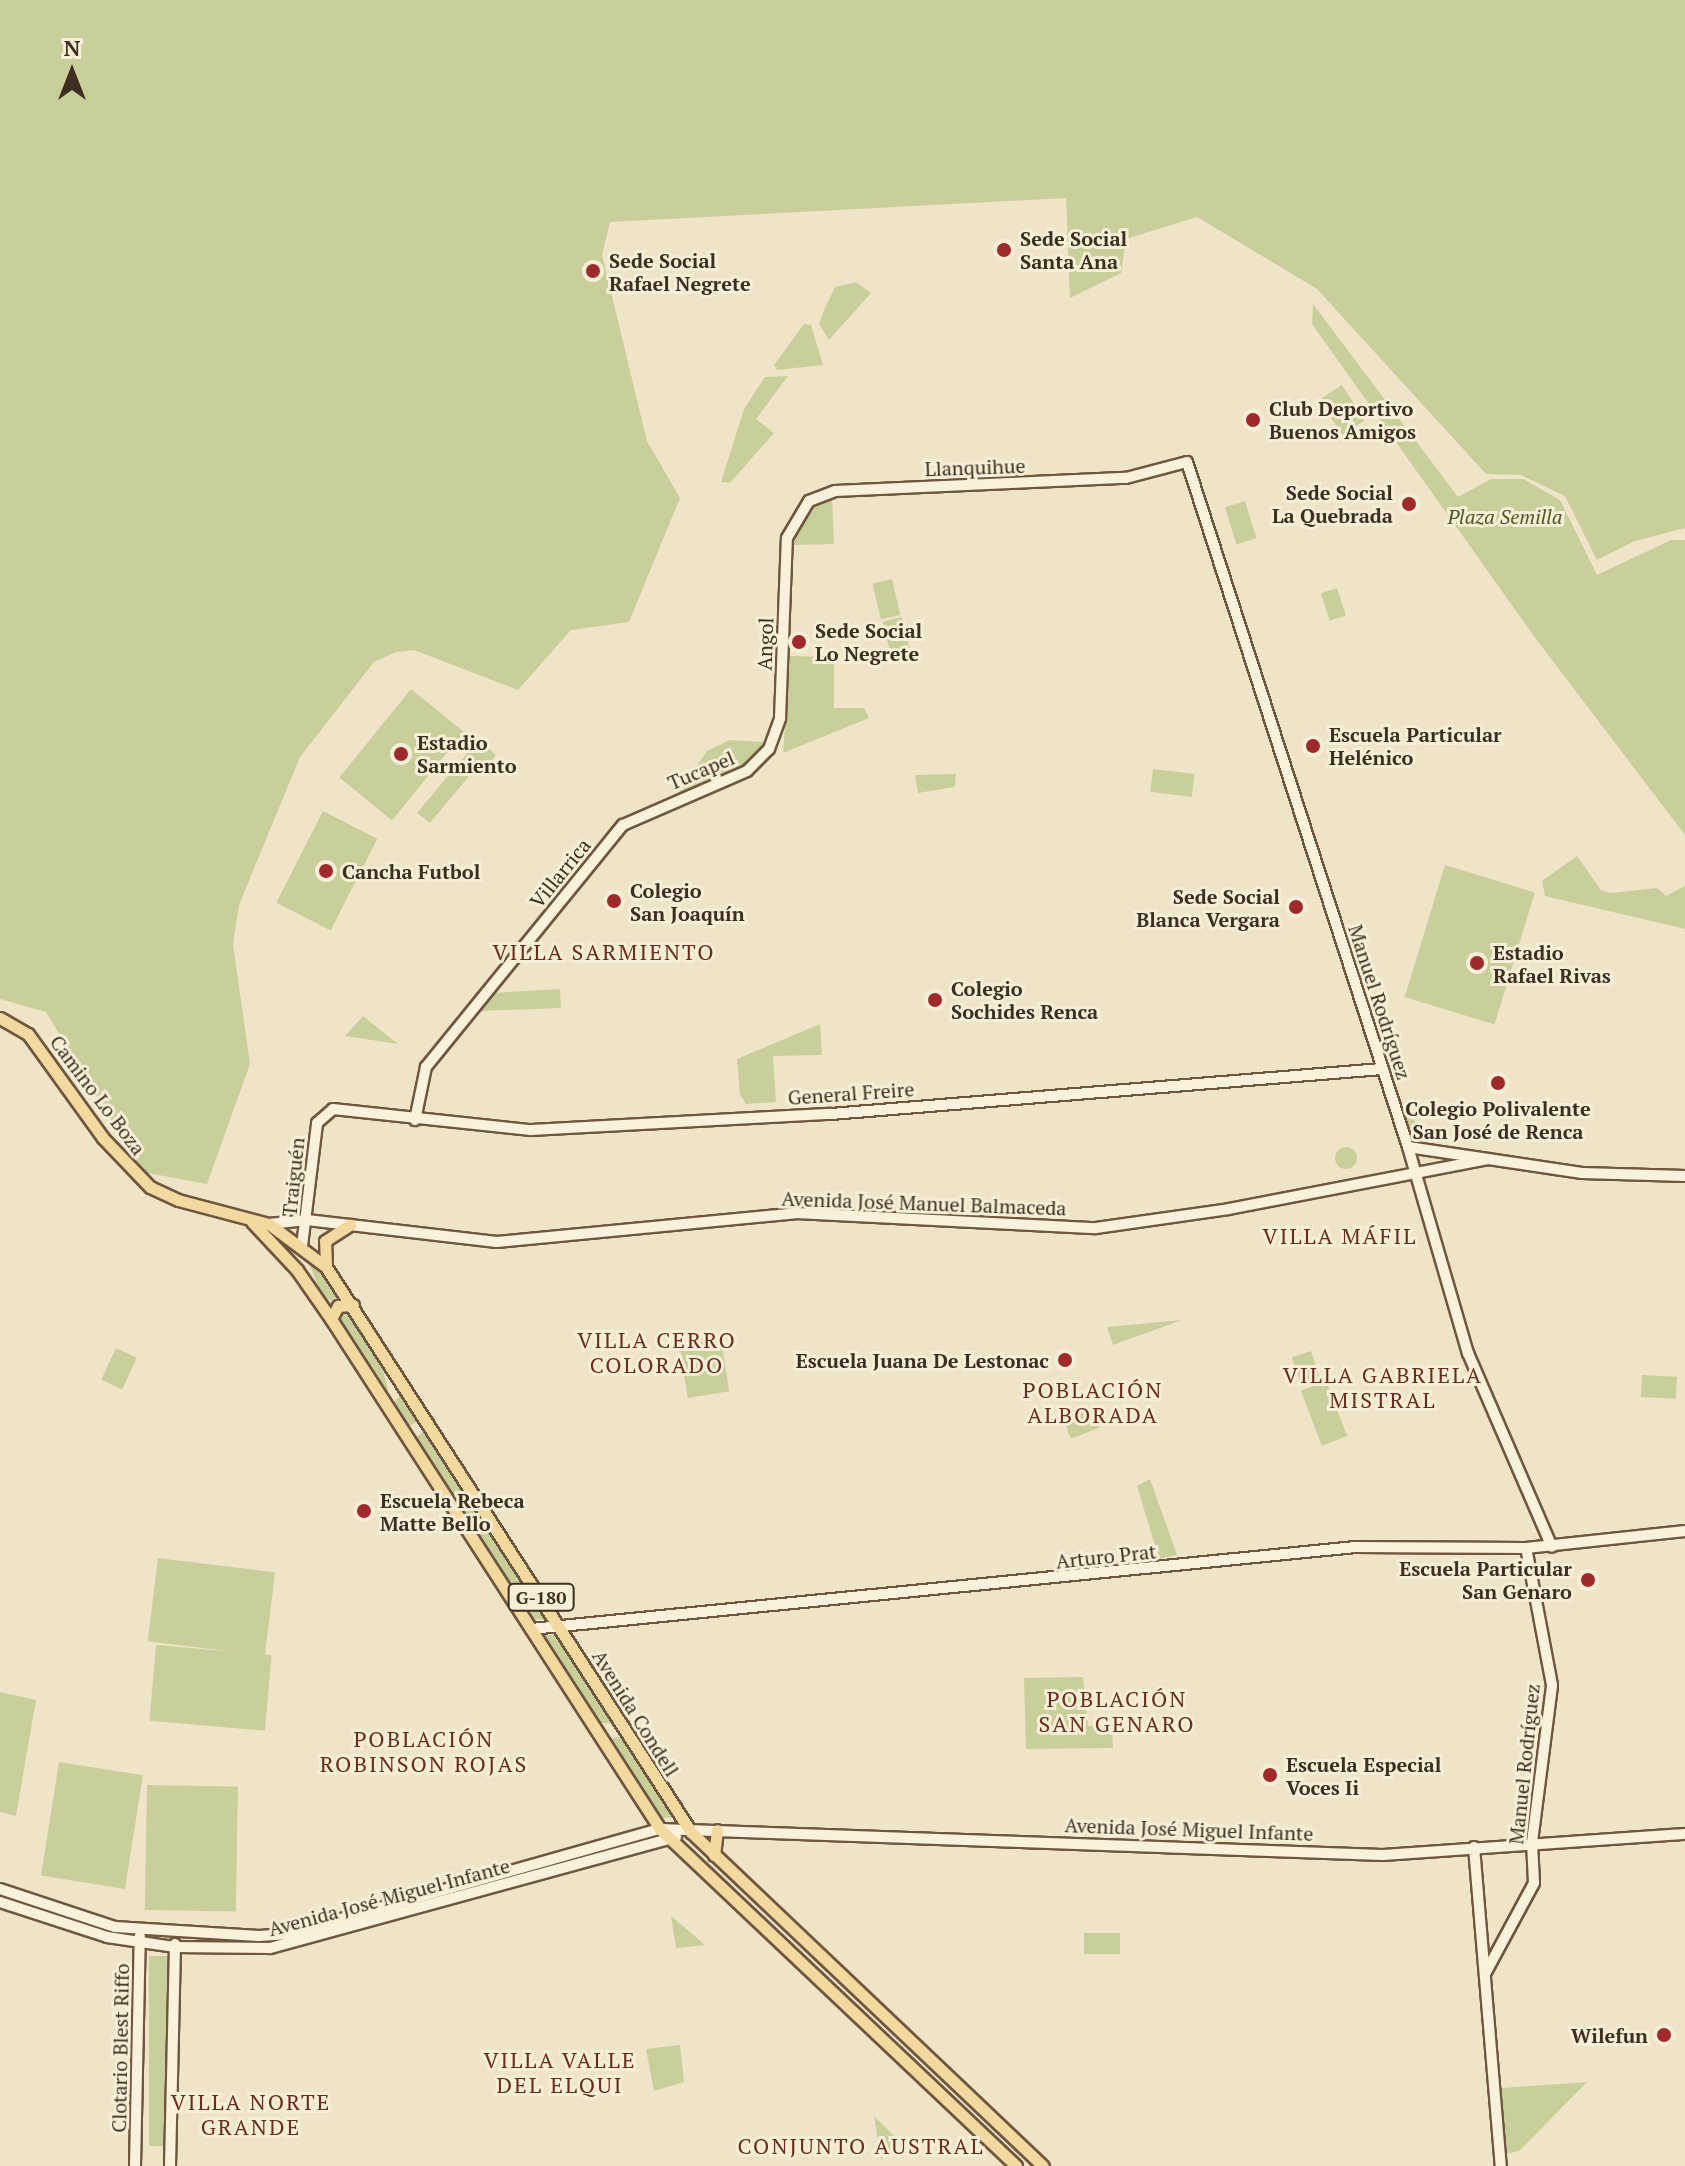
<!DOCTYPE html>
<meta charset="utf-8">
<style>
body{margin:0}
#map{position:relative;width:1685px;height:2166px;overflow:hidden;background:#f0e4c8;font-family:"PT Serif",serif}
div>[style]{position:absolute}
.green>*{inset:0;background:#c9cf9b;transform-origin:0 0}
.round{border-radius:50%}
.roads{filter:drop-shadow(2px 0 #6f573f) drop-shadow(-2px 0 #6f573f) drop-shadow(0 2px #6f573f) drop-shadow(0 -2px #6f573f)}
.secondary>*{height:10px;margin:-5px;padding:0 5px;transform-origin:5px;border-radius:5px;background:#faf1dc}
.primary>*{height:11px;margin:-5.5px;padding:0 5.5px;transform-origin:5.5px;border-radius:5.5px;background:#f3d9a0}
.dots>*{width:22px;height:22px;translate:-50% -50%;box-sizing:border-box;border:4px solid #f7eed8;border-radius:50%}
span{translate:-50% -50%;white-space:nowrap;text-align:center;line-height:1.15;-webkit-text-stroke:6px #f7eed8;paint-order:stroke}
.shield-label span{padding:2px 6px;background:#f7eed8;border:2px solid;border-radius:6px;-webkit-text-stroke-width:0}
.shield-label{font-size:18px;color:#3d2e20;font-weight:700}
.poi-label{font-size:20px;color:#3d2e20;font-weight:700}
.left{translate:0 -50%;text-align:left}
.right{translate:-100% -50%;text-align:right}
.street-label{font-size:20px;color:#3d2e20}
.park-label{font-size:20px;color:#4d5a26;font-style:italic}
.neighbourhood-label{font-size:22px;color:#6b2e1e;letter-spacing:2px}
.north{position:absolute;left:32px;top:32px;width:80px;height:80px;-webkit-text-stroke:6px #f7eed8;paint-order:stroke;rotate:0deg;font-size:22px;font-weight:700;line-height:32px;text-align:center;color:#3d2e20}
.north::after{content:'';display:block;margin:auto;width:28px;height:36px;background:#3d2e20;clip-path:polygon(50% 0,100% 100%,50% 72%,0 100%)}
</style>
<div id="map">
<div class="green">
<i style="clip-path:polygon(0 0,1685px 0,1685px 528px,1635px 541px,1597px 560px,1565px 496px,1521px 475px,1486px 474px,1317px 289px,1197px 217px,1126px 239px,1121px 273px,1070px 298px,1066px 198px,610px 222px,602px 255px,647px 441px,680px 498px,629px 622px,571px 630px,518px 690px,414px 650px,396px 652px,374px 662px,300px 757px,239px 905px,233px 944px,250px 1064px,207px 1184px,142px 1172px,46px 1012px,0 999px)"></i>
<i style="clip-path:polygon(856px 282px,871px 293px,829px 340px,819px 324px,824px 310px,835px 287px)"></i>
<i style="clip-path:polygon(1313px 304px,1458px 497px,1491px 479px,1523px 479px,1560px 500px,1597px 575px,1671px 540px,1685px 540px,1685px 835px,1536px 639px,1312px 324px)"></i>
<i style="clip-path:polygon(804px 324px,811px 325px,823px 365px,777px 370px,774px 365px)"></i>
<i style="clip-path:polygon(788px 376px,756px 419px,774px 433px,730px 483px,721px 482px,744px 409px,765px 377px)"></i>
<i style="left:1342px;top:385px;width:42px;height:27px;rotate:57deg"></i>
<i style="clip-path:polygon(832px 498px,834px 544px,791px 545px,795px 526px,812px 503px)"></i>
<i style="left:1245px;top:501px;width:39px;height:21px;rotate:73deg"></i>
<i style="left:892px;top:579px;width:37px;height:20px;rotate:77deg"></i>
<i style="left:1337px;top:588px;width:29px;height:17px;rotate:72deg"></i>
<i style="left:902px;top:617px;width:37px;height:20px;rotate:76deg"></i>
<i style="clip-path:polygon(790px 656px,834px 657px,834px 708px,864px 708px,869px 718px,783px 753px)"></i>
<i style="left:411px;top:689px;width:68px;height:114px;rotate:39deg"></i>
<i style="clip-path:polygon(479px 739px,496px 755px,482px 773px,475px 769px,430px 823px,417px 813px)"></i>
<i style="clip-path:polygon(730px 740px,764px 742px,748px 765px,678px 794px,707px 751px)"></i>
<i style="left:1153px;top:769px;width:42px;height:23px;rotate:7deg"></i>
<i style="clip-path:polygon(956px 774px,955px 787px,918px 793px,915px 775px)"></i>
<i style="left:323px;top:811px;width:61px;height:103px;rotate:27deg"></i>
<i style="clip-path:polygon(1577px 856px,1601px 890px,1610px 893px,1657px 888px,1666px 896px,1685px 886px,1685px 929px,1545px 896px,1542px 881px)"></i>
<i style="left:1445px;top:865px;width:94px;height:138px;rotate:17deg"></i>
<i style="clip-path:polygon(560px 989px,561px 1008px,478px 1011px,492px 993px)"></i>
<i style="clip-path:polygon(363px 1016px,398px 1044px,345px 1036px)"></i>
<i style="clip-path:polygon(820px 1024px,822px 1055px,773px 1056px,776px 1102px,746px 1104px,740px 1095px,737px 1059px)"></i>
<i style="clip-path:polygon(1406px 1114px,1437px 1139px,1411px 1132px,1402px 1115px)"></i>
<i class="round" style="left:1335px;top:1147px;width:22px;height:22px"></i>
<i style="clip-path:polygon(306px 1256px,329px 1281px,336px 1297px,330px 1301px,320px 1291px)"></i>
<i style="clip-path:polygon(342px 1313px,349px 1313px,381px 1363px,389px 1393px,339px 1320px)"></i>
<i style="clip-path:polygon(1182px 1320px,1113px 1345px,1107px 1327px)"></i>
<i style="left:721px;top:1339px;width:53px;height:42px;rotate:81deg"></i>
<i style="left:116px;top:1348px;width:23px;height:35px;rotate:25deg"></i>
<i style="left:1311px;top:1351px;width:29px;height:20px;rotate:72deg"></i>
<i style="left:1642px;top:1375px;width:35px;height:22px;rotate:3deg"></i>
<i style="left:1326px;top:1381px;width:59px;height:27px;rotate:69deg"></i>
<i style="clip-path:polygon(402px 1394px,419px 1420px,408px 1427px,394px 1402px)"></i>
<i style="left:1092px;top:1407px;width:22px;height:31px;rotate:69deg"></i>
<i style="clip-path:polygon(426px 1430px,548px 1620px,531px 1619px,416px 1437px)"></i>
<i style="clip-path:polygon(1150px 1479px,1177px 1555px,1159px 1559px,1137px 1486px)"></i>
<i style="left:158px;top:1558px;width:118px;height:84px;rotate:7deg"></i>
<i style="clip-path:polygon(543px 1635px,557px 1635px,613px 1723px,600px 1723px)"></i>
<i style="left:156px;top:1645px;width:116px;height:76px;rotate:5deg"></i>
<i style="clip-path:polygon(1083px 1677px,1088px 1726px,1112px 1725px,1113px 1748px,1026px 1749px,1024px 1678px)"></i>
<i style="clip-path:polygon(0 1692px,36px 1700px,16px 1816px,0 1812px)"></i>
<i style="clip-path:polygon(621px 1737px,674px 1817px,662px 1818px,610px 1738px)"></i>
<i style="left:59px;top:1762px;width:85px;height:115px;rotate:9deg"></i>
<i style="left:147px;top:1785px;width:91px;height:125px;rotate:1deg"></i>
<i style="clip-path:polygon(671px 1916px,705px 1945px,676px 1948px)"></i>
<i style="left:1084px;top:1933px;width:36px;height:21px"></i>
<i style="left:149px;top:1956px;width:21px;height:190px"></i>
<i style="clip-path:polygon(680px 2045px,684px 2082px,654px 2091px,646px 2049px)"></i>
<i style="clip-path:polygon(1587px 2082px,1519px 2151px,1505px 2154px,1501px 2088px)"></i>
<i style="clip-path:polygon(874px 2116px,899px 2141px,881px 2160px)"></i>
</div>
<div class="roads">
<div class="secondary">
<i style="left:415px;top:1120px;width:54px;rotate:-78.3deg"></i>
<i style="left:426px;top:1067px;width:312px;rotate:-50.9deg"></i>
<i style="left:623px;top:825px;width:135px;rotate:-23.5deg"></i>
<i style="left:747px;top:771px;width:31px;rotate:-45deg"></i>
<i style="left:769px;top:749px;width:33px;rotate:-70deg"></i>
<i style="left:780px;top:718px;width:180px;rotate:-87.8deg"></i>
<i style="left:787px;top:538px;width:43px;rotate:-59.3deg"></i>
<i style="left:809px;top:501px;width:28px;rotate:-21deg"></i>
<i style="left:835px;top:491px;width:291px;rotate:-2.6deg"></i>
<i style="left:1126px;top:478px;width:63px;rotate:-14.7deg"></i>
<i style="left:1187px;top:462px;width:720px;rotate:72.12deg"></i>
<i style="left:1408px;top:1147px;width:215px;rotate:73.8deg"></i>
<i style="left:1468px;top:1353px;width:211px;rotate:66.6deg"></i>
<i style="left:1408px;top:1147px;width:176px;rotate:8.5deg"></i>
<i style="left:1582px;top:1173px;width:103px;rotate:1.7deg"></i>
<i style="left:269px;top:1224px;width:38px;rotate:-6deg"></i>
<i style="left:307px;top:1220px;width:191px;rotate:6.6deg"></i>
<i style="left:497px;top:1242px;width:300px;rotate:-5.5deg"></i>
<i style="left:796px;top:1213px;width:300px;rotate:2.9deg"></i>
<i style="left:1096px;top:1228px;width:134px;rotate:-8.1deg"></i>
<i style="left:1229px;top:1209px;width:264px;rotate:-10.9deg"></i>
<i style="left:302px;top:1246px;width:124px;rotate:-83deg"></i>
<i style="left:317px;top:1123px;width:21px;rotate:-41deg"></i>
<i style="left:333px;top:1109px;width:199px;rotate:6.1deg"></i>
<i style="left:531px;top:1130px;width:300px;rotate:-3.1deg"></i>
<i style="left:831px;top:1114px;width:553px;rotate:-4.67deg"></i>
<i style="left:531px;top:1629px;width:828px;rotate:-5.68deg"></i>
<i style="left:1355px;top:1547px;width:171px;rotate:0.3deg"></i>
<i style="left:1526px;top:1548px;width:160px;rotate:-6.1deg"></i>
<i style="left:1474px;top:1847px;width:320px;rotate:85.2deg"></i>
<i style="left:0;top:1889px;width:121px;rotate:18.3deg"></i>
<i style="left:115px;top:1927px;width:144px;rotate:3.6deg"></i>
<i style="left:259px;top:1936px;width:29px;rotate:-4deg"></i>
<i style="left:288px;top:1934px;width:387px;rotate:-15.8deg"></i>
<i style="left:660px;top:1829px;width:723px;rotate:2.06deg"></i>
<i style="left:1383px;top:1855px;width:303px;rotate:-4deg"></i>
<i style="left:0;top:1902px;width:113px;rotate:18.1deg"></i>
<i style="left:107px;top:1937px;width:69px;rotate:8.4deg"></i>
<i style="left:175px;top:1947px;width:95px;rotate:0.6deg"></i>
<i style="left:270px;top:1948px;width:421px;rotate:-15.3deg"></i>
<i style="left:1485px;top:1974px;width:103px;rotate:-61.7deg"></i>
<i style="left:1534px;top:1883px;width:41px;rotate:-92.8deg"></i>
<i style="left:1532px;top:1842px;width:158px;rotate:-82.7deg"></i>
<i style="left:1552px;top:1685px;width:139px;rotate:-100.7deg"></i>
<i style="left:135px;top:2166px;width:230px;rotate:-88.8deg"></i>
<i style="left:170px;top:2166px;width:222px;rotate:-88.7deg"></i>
</div>
<div class="primary">
<i style="left:0;top:1018px;width:32px;rotate:30deg"></i>
<i style="left:28px;top:1034px;width:128px;rotate:54.2deg"></i>
<i style="left:103px;top:1138px;width:68px;rotate:46.2deg"></i>
<i style="left:150px;top:1187px;width:31px;rotate:25deg"></i>
<i style="left:178px;top:1200px;width:94px;rotate:14.8deg"></i>
<i style="left:269px;top:1224px;width:71px;rotate:37deg"></i>
<i style="left:326px;top:1267px;width:673px;rotate:57.14deg"></i>
<i style="left:691px;top:1832px;width:485px;rotate:43.5deg"></i>
<i style="left:252px;top:1222px;width:66px;rotate:46.8deg"></i>
<i style="left:297px;top:1270px;width:60px;rotate:55.2deg"></i>
<i style="left:331px;top:1319px;width:607px;rotate:57.17deg"></i>
<i style="left:660px;top:1829px;width:490px;rotate:43.4deg"></i>
<i style="left:326px;top:1266px;width:25px;rotate:-92deg"></i>
<i style="left:325px;top:1241px;width:30px;rotate:-33deg"></i>
<i style="left:331px;top:1319px;width:15px;rotate:-62deg"></i>
<i style="left:338px;top:1306px;width:15px;rotate:-4deg"></i>
<i style="left:714px;top:1855px;width:25px;rotate:-83deg"></i>
</div>
</div>
<div class="dots">
<i style="left:1004px;top:250px;background:#9e2a2b"></i>
<i style="left:593px;top:271px;background:#9e2a2b"></i>
<i style="left:1253px;top:420px;background:#9e2a2b"></i>
<i style="left:1409px;top:504px;background:#9e2a2b"></i>
<i style="left:799px;top:642px;background:#9e2a2b"></i>
<i style="left:1313px;top:746px;background:#9e2a2b"></i>
<i style="left:401px;top:754px;background:#9e2a2b"></i>
<i style="left:326px;top:871px;background:#9e2a2b"></i>
<i style="left:614px;top:901px;background:#9e2a2b"></i>
<i style="left:1296px;top:907px;background:#9e2a2b"></i>
<i style="left:1477px;top:963px;background:#9e2a2b"></i>
<i style="left:935px;top:1000px;background:#9e2a2b"></i>
<i style="left:1498px;top:1083px;background:#9e2a2b"></i>
<i style="left:1065px;top:1360px;background:#9e2a2b"></i>
<i style="left:364px;top:1511px;background:#9e2a2b"></i>
<i style="left:1588px;top:1580px;background:#9e2a2b"></i>
<i style="left:1270px;top:1775px;background:#9e2a2b"></i>
<i style="left:1664px;top:2035px;background:#9e2a2b"></i>
</div>
<div class="shield-label">
<span style="left:541px;top:1597px">G-180</span>
</div>
<div class="poi-label">
<span class="left" style="left:1020px;top:250px">Sede Social<br>Santa Ana</span>
<span class="left" style="left:609px;top:272px">Sede Social<br>Rafael Negrete</span>
<span class="left" style="left:1269px;top:420px">Club Deportivo<br>Buenos Amigos</span>
<span class="right" style="left:1393px;top:504px">Sede Social<br>La Quebrada</span>
<span class="left" style="left:815px;top:642px">Sede Social<br>Lo Negrete</span>
<span class="left" style="left:1329px;top:746px">Escuela Particular<br>Helénico</span>
<span class="left" style="left:417px;top:754px">Estadio<br>Sarmiento</span>
<span class="left" style="left:342px;top:871px">Cancha Futbol</span>
<span class="left" style="left:630px;top:902px">Colegio<br>San Joaquín</span>
<span class="right" style="left:1280px;top:908px">Sede Social<br>Blanca Vergara</span>
<span class="left" style="left:1493px;top:964px">Estadio<br>Rafael Rivas</span>
<span class="left" style="left:951px;top:1000px">Colegio<br>Sochides Renca</span>
<span style="left:1498px;top:1120px">Colegio Polivalente<br>San José de Renca</span>
<span class="right" style="left:1049px;top:1360px">Escuela Juana De Lestonac</span>
<span class="left" style="left:380px;top:1512px">Escuela Rebeca<br>Matte Bello</span>
<span class="right" style="left:1572px;top:1580px">Escuela Particular<br>San Genaro</span>
<span class="left" style="left:1286px;top:1776px">Escuela Especial<br>Voces Ii</span>
<span class="right" style="left:1648px;top:2035px">Wilefun</span>
</div>
<div class="street-label">
<span style="left:975px;top:467px;rotate:-2deg">Llanquihue</span>
<span style="left:765px;top:644px;rotate:-88deg">Angol</span>
<span style="left:701px;top:770px;rotate:-23deg">Tucapel</span>
<span style="left:560px;top:873px;rotate:-51deg">Villarrica</span>
<span style="left:1380px;top:1002px;rotate:72deg">Manuel Rodríguez</span>
<span style="left:851px;top:1093px;rotate:-4deg">General Freire</span>
<span style="left:98px;top:1095px;rotate:53deg">Camino Lo Boza</span>
<span style="left:293px;top:1177px;rotate:-84deg">Traiguén</span>
<span style="left:924px;top:1203px;rotate:2deg">Avenida José Manuel Balmaceda</span>
<span style="left:1106px;top:1556px;rotate:-6deg">Arturo Prat</span>
<span style="left:636px;top:1713px;rotate:58deg">Avenida Condell</span>
<span style="left:1524px;top:1764px;rotate:-84deg">Manuel Rodríguez</span>
<span style="left:1189px;top:1829px;rotate:2deg">Avenida José Miguel Infante</span>
<span style="left:389px;top:1897px;rotate:-15deg">Avenida José Miguel Infante</span>
<span style="left:120px;top:2048px;rotate:-89deg">Clotario Blest Riffo</span>
</div>
<div class="park-label">
<span style="left:1505px;top:516px">Plaza Semilla</span>
</div>
<div class="neighbourhood-label">
<span style="left:604px;top:952px">VILLA SARMIENTO</span>
<span style="left:1340px;top:1236px">VILLA MÁFIL</span>
<span style="left:657px;top:1352px">VILLA CERRO<br>COLORADO</span>
<span style="left:1383px;top:1387px">VILLA GABRIELA<br>MISTRAL</span>
<span style="left:1093px;top:1402px">POBLACIÓN<br>ALBORADA</span>
<span style="left:1117px;top:1711px">POBLACIÓN<br>SAN GENARO</span>
<span style="left:424px;top:1751px">POBLACIÓN<br>ROBINSON ROJAS</span>
<span style="left:560px;top:2072px">VILLA VALLE<br>DEL ELQUI</span>
<span style="left:251px;top:2114px">VILLA NORTE<br>GRANDE</span>
<span style="left:861px;top:2146px">CONJUNTO AUSTRAL</span>
</div>
<div class="north">N</div>
</div>
